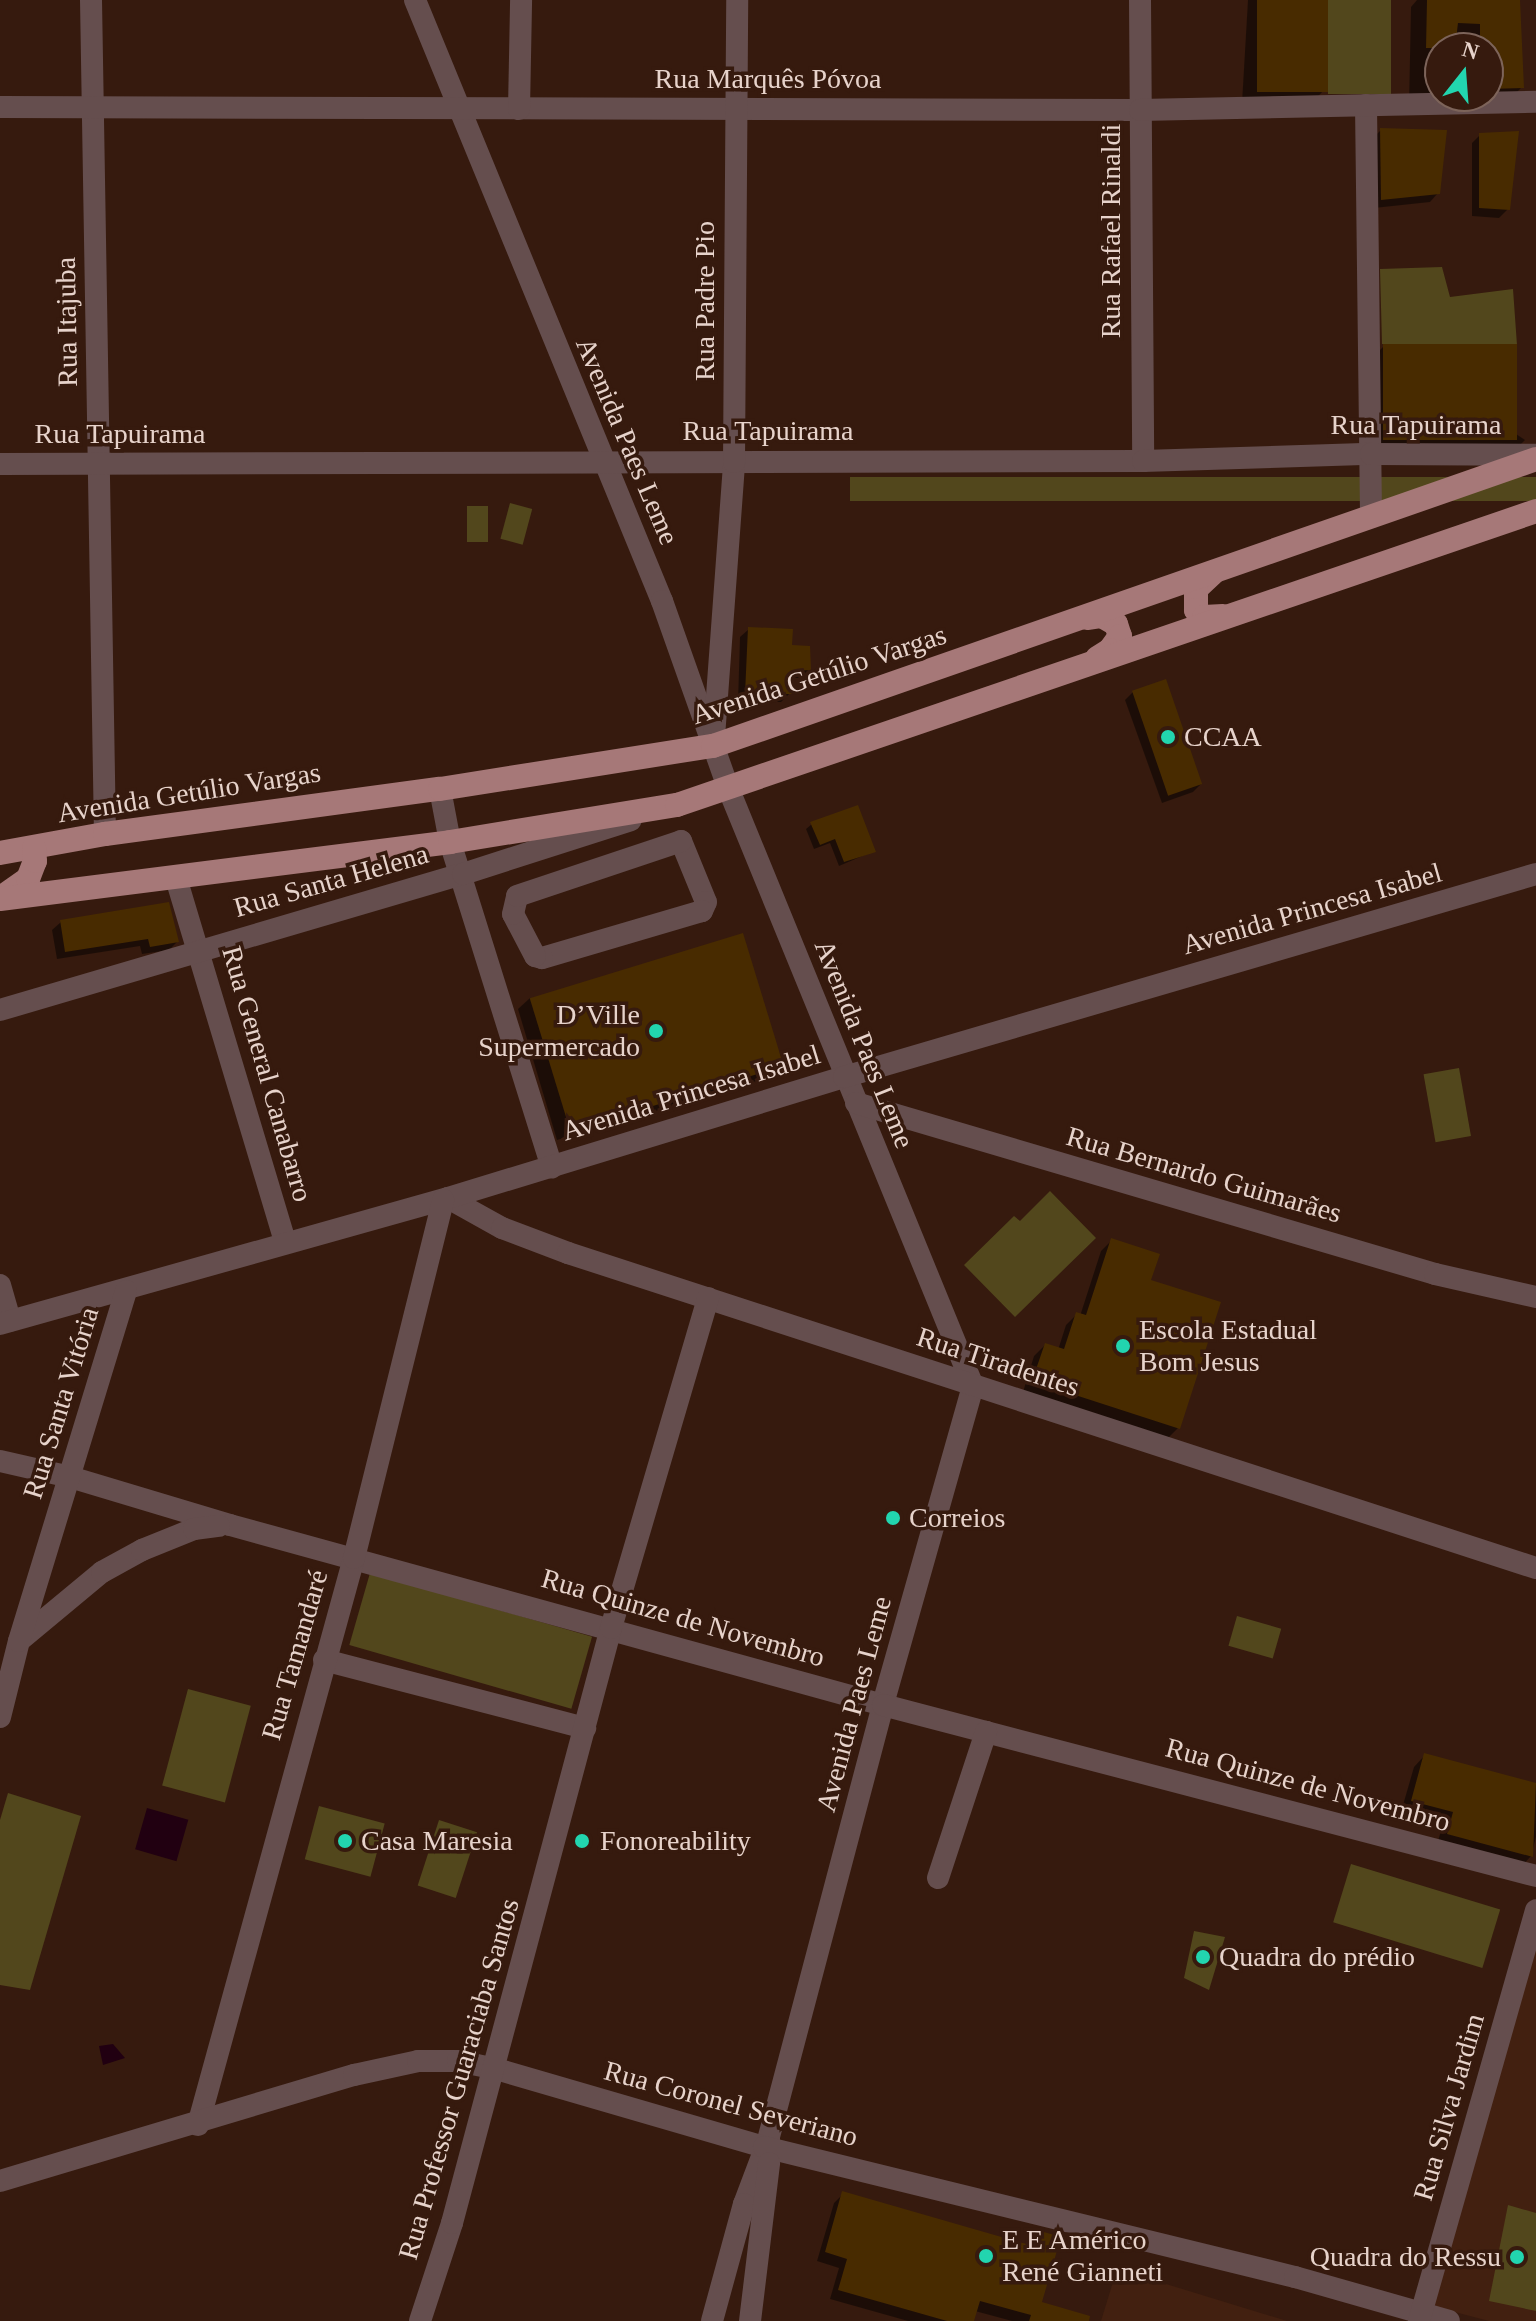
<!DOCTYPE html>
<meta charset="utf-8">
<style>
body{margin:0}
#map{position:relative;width:1536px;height:2321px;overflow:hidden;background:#361a0e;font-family:Georgia,serif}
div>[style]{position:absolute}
.built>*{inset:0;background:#422010}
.green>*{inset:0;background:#52471c;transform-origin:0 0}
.water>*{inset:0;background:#210011;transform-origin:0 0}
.shadow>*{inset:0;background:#0007}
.building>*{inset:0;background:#482b00;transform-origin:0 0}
.minor>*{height:22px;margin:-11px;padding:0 11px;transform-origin:11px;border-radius:11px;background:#654e4e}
.major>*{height:24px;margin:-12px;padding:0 12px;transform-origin:12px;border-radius:12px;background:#a67878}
.dots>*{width:22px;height:22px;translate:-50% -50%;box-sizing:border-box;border:4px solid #361a0e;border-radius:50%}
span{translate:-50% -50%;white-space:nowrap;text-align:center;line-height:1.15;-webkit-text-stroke:7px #361a0e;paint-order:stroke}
.street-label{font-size:28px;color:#e7d3cb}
.poi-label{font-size:28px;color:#e7d3cb}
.left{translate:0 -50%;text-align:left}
.right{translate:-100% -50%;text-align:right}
.north{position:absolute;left:1424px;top:32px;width:80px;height:80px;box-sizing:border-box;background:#361a0e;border:2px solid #7d645a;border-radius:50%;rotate:17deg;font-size:22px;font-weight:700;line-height:32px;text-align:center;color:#e7d3cb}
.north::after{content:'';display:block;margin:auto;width:28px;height:36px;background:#22d5af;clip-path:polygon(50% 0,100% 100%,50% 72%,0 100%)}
</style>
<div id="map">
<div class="built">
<i style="clip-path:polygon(1536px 1938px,1536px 2321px,1489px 2321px,1432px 2306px)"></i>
<i style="clip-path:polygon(1117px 2269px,1287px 2321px,1101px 2321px)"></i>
</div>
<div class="green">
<i style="left:1328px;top:0;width:63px;height:94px"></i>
<i style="clip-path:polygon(1442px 267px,1450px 297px,1513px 289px,1517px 345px,1382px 344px,1380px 269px)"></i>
<i style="left:1536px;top:477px;width:24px;height:686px;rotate:90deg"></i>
<i style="left:510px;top:503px;width:23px;height:37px;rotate:15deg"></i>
<i style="left:467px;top:506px;width:21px;height:36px"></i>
<i style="left:1459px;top:1068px;width:69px;height:36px;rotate:80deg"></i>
<i style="clip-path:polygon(1050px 1191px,1096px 1238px,1015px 1317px,964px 1265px,1014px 1216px,1020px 1221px)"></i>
<i style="left:370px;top:1573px;width:231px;height:75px;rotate:16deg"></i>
<i style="left:1237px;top:1616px;width:46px;height:31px;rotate:16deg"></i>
<i style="left:188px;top:1689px;width:65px;height:100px;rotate:15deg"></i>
<i style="clip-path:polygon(8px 1793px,81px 1816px,30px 1990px,0 1985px,0 1820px)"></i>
<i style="left:319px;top:1806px;width:68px;height:55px;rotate:15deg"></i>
<i style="left:439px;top:1820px;width:40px;height:69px;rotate:18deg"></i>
<i style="left:1351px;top:1864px;width:156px;height:61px;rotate:17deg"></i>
<i style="clip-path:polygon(1194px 1931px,1225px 1937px,1209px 1990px,1184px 1978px)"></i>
<i style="clip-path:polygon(1508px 2205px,1536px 2213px,1536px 2311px,1489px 2301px)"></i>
</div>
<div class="water">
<i style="left:147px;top:1808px;width:43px;height:43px;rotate:16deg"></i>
<i style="clip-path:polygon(113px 2044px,125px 2058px,103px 2065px,99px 2046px)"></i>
</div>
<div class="shadow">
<i style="clip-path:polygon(1248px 0,1326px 0,1323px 91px,1312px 103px,1242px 103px)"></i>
<i style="clip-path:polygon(1417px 0,1518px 0,1522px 87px,1505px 104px,1488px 96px,1488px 48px,1463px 48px,1463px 41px,1454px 40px,1453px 48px,1440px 48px,1440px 96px,1409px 106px,1411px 7px)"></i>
<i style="clip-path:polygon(1381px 130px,1438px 193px,1430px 202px,1374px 208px,1373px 138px)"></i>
<i style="clip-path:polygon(1480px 135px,1508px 209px,1499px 218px,1472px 216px,1472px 143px)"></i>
<i style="clip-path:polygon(1384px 346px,1525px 440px,1508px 457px,1371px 456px,1367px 363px)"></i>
<i style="clip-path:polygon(749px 629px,790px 647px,809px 669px,800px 678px,790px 678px,790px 693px,781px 702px,738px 702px,740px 637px)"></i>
<i style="clip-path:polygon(1133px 692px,1201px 784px,1193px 792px,1162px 803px,1125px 700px)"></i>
<i style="clip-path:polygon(812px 824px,874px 851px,839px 866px,830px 843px,814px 849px,806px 829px)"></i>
<i style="clip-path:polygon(61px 922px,177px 942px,169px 950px,142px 954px,140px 946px,57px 959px,52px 930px)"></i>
<i style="clip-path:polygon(530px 998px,781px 1066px,770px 1077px,557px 1140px,518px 1009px)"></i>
<i style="clip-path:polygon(1112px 1240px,1149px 1281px,1178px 1428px,1167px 1439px,1023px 1392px,1034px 1356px,1045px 1345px,1058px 1350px,1066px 1325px,1077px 1314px,1080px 1316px,1101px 1251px)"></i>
<i style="clip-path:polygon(1425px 1755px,1536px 1785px,1536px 1837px,1531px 1856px,1520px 1868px,1437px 1845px,1443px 1823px,1401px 1812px,1414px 1767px)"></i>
<i style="clip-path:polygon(843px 2194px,1027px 2246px,1037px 2233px,1039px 2304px,1059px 2321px,1012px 2321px,975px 2311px,972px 2321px,908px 2321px,830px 2299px,839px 2268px,817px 2261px,834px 2203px)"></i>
</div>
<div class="building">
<i style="left:1257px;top:0;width:71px;height:92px"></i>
<i style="clip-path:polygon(1427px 0,1520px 0,1524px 88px,1488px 89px,1488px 48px,1480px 48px,1480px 24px,1458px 23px,1455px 48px,1426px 48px)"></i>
<i style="clip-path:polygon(1380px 128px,1447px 130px,1440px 194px,1381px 200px)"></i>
<i style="clip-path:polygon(1519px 131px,1510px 210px,1479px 208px,1479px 133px)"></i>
<i style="left:1383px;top:344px;width:134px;height:96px"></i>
<i style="clip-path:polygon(748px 627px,793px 629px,792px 645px,810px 646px,811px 670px,792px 671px,792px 694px,745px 694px)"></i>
<i style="left:1166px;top:679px;width:111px;height:36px;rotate:71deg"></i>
<i style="clip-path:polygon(858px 805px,876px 852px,844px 862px,835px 839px,820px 845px,810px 822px)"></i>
<i style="clip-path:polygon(169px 902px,179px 942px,150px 947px,148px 939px,65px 952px,60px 920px)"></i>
<i style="left:743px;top:933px;width:139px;height:223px;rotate:73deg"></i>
<i style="clip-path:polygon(1111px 1238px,1160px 1254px,1151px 1280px,1221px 1302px,1180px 1429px,1032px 1381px,1045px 1343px,1064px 1349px,1076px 1312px,1086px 1315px)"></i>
<i style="clip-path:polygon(1424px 1753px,1536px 1783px,1533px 1857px,1447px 1834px,1453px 1812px,1411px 1801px)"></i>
<i style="clip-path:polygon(842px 2191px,1033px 2246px,1037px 2230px,1061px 2237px,1042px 2302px,1090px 2316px,1089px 2321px,1029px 2321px,1031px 2315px,980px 2301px,974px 2321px,947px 2321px,838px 2290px,847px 2259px,825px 2252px)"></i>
</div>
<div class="minor">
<i style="left:91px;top:0;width:834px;rotate:89.04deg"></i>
<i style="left:415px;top:0;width:650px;rotate:67.66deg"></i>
<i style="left:662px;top:601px;width:201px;rotate:70.5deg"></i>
<i style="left:729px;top:790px;width:644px;rotate:67.74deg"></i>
<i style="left:973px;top:1386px;width:331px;rotate:105.8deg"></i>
<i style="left:883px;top:1705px;width:448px;rotate:104.8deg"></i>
<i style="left:769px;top:2138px;width:71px;rotate:110.7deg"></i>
<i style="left:744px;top:2204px;width:121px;rotate:105.3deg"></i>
<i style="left:1140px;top:0;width:461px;rotate:89.6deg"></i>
<i style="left:1366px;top:105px;width:412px;rotate:89.3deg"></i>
<i style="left:0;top:107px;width:1140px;rotate:0.15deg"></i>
<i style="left:1140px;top:110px;width:396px;rotate:-1.2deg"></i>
<i style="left:519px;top:109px;width:109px;rotate:-88.9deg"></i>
<i style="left:0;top:464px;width:1143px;rotate:-0.15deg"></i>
<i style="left:1143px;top:461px;width:228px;rotate:-1.8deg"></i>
<i style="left:1371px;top:454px;width:165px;rotate:0.3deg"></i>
<i style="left:714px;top:737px;width:276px;rotate:-85.8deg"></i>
<i style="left:734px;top:462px;width:462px;rotate:-89.6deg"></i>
<i style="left:440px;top:789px;width:54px;rotate:79.3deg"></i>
<i style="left:450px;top:842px;width:341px;rotate:72.6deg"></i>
<i style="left:681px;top:841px;width:66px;rotate:67.7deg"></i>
<i style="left:706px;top:902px;width:10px;rotate:114deg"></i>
<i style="left:702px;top:911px;width:167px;rotate:163.6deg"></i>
<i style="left:542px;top:958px;width:7px;rotate:-164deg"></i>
<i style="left:535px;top:956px;width:47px;rotate:-117.6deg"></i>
<i style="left:513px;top:914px;width:18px;rotate:-77deg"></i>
<i style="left:517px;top:896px;width:173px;rotate:-18.5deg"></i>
<i style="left:176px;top:878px;width:380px;rotate:73.3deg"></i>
<i style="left:0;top:1010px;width:483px;rotate:-16.4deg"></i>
<i style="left:463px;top:874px;width:176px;rotate:-17.8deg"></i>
<i style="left:856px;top:1103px;width:604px;rotate:16.45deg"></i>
<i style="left:1435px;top:1274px;width:104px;rotate:12.8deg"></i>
<i style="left:448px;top:1198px;width:62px;rotate:29.1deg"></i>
<i style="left:502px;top:1228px;width:71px;rotate:20.7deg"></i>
<i style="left:568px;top:1253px;width:1018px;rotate:18.03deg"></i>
<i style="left:0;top:1285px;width:37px;rotate:74deg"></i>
<i style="left:0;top:1324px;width:465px;rotate:-15.7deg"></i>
<i style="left:448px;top:1198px;width:414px;rotate:-17deg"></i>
<i style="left:844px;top:1077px;width:721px;rotate:-16.35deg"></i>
<i style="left:0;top:1461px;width:72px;rotate:12.9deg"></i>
<i style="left:70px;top:1477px;width:167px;rotate:16.7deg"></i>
<i style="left:230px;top:1525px;width:677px;rotate:15.41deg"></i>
<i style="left:883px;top:1705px;width:675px;rotate:14.67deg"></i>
<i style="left:20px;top:1640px;width:107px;rotate:-39.7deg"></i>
<i style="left:102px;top:1572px;width:46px;rotate:-28.8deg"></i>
<i style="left:142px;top:1550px;width:56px;rotate:-22deg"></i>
<i style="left:194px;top:1529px;width:25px;rotate:-7deg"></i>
<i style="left:324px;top:1660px;width:270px;rotate:14.6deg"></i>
<i style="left:0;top:1717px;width:78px;rotate:-76deg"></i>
<i style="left:19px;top:1641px;width:366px;rotate:-73deg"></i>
<i style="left:938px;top:1878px;width:154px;rotate:-71.8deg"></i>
<i style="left:198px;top:2125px;width:588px;rotate:-74.62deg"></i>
<i style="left:354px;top:1558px;width:369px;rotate:-76deg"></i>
<i style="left:0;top:2181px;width:370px;rotate:-16.7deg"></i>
<i style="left:354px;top:2075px;width:66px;rotate:-12.3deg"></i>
<i style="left:418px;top:2061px;width:40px"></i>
<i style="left:458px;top:2061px;width:39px;rotate:12deg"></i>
<i style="left:496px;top:2069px;width:279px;rotate:16.2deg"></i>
<i style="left:764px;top:2147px;width:547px;rotate:13.76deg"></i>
<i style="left:1295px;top:2277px;width:160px;rotate:15.9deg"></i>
<i style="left:420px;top:2321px;width:103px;rotate:-71.9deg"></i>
<i style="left:452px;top:2223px;width:616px;rotate:-75.04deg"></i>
<i style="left:611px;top:1628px;width:344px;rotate:-73.6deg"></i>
<i style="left:750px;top:2321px;width:159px;rotate:-83.1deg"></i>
<i style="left:1419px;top:2321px;width:427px;rotate:-74.1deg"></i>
</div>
<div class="major">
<i style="left:1213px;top:573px;width:23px;rotate:137deg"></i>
<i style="left:1196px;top:589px;width:21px;rotate:90deg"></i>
<i style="left:1196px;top:610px;width:11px;rotate:41deg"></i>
<i style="left:1204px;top:617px;width:19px;rotate:-3deg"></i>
<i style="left:1087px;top:618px;width:15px;rotate:-8deg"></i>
<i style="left:1102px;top:616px;width:16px;rotate:30deg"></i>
<i style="left:1116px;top:624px;width:13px;rotate:72deg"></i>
<i style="left:1120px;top:636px;width:17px;rotate:126deg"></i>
<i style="left:1110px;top:650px;width:15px;rotate:148deg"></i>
<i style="left:0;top:853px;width:107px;rotate:-10.3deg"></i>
<i style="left:105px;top:834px;width:338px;rotate:-7.7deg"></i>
<i style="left:440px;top:789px;width:276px;rotate:-9deg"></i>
<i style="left:713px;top:746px;width:872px;rotate:-19.22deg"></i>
<i style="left:2px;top:897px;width:32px;rotate:-35deg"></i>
<i style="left:28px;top:879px;width:19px;rotate:-69deg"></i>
<i style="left:35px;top:861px;width:13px;rotate:-94deg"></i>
<i style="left:0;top:899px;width:454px;rotate:-7.2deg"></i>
<i style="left:450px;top:842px;width:230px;rotate:-9.3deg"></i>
<i style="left:677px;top:805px;width:908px;rotate:-18.89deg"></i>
</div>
<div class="dots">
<i style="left:1168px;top:737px;background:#22d5af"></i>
<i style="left:656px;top:1031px;background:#22d5af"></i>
<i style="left:1123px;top:1346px;background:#22d5af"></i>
<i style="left:893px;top:1518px;background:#22d5af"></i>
<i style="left:345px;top:1841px;background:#22d5af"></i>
<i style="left:582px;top:1841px;background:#22d5af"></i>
<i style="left:1203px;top:1957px;background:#22d5af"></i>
<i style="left:986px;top:2256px;background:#22d5af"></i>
<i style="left:1517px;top:2257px;background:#22d5af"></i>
</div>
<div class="street-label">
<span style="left:768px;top:79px">Rua Marquês Póvoa</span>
<span style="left:1111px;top:231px;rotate:-90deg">Rua Rafael Rinaldi</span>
<span style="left:705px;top:301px;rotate:-90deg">Rua Padre Pio</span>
<span style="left:67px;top:322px;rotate:-91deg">Rua Itajuba</span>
<span style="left:1416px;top:425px">Rua Tapuirama</span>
<span style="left:768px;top:431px">Rua Tapuirama</span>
<span style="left:120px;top:434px">Rua Tapuirama</span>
<span style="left:627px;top:441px;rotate:67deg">Avenida Paes Leme</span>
<span style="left:819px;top:675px;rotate:-18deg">Avenida Getúlio Vargas</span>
<span style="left:189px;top:793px;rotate:-9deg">Avenida Getúlio Vargas</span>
<span style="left:331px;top:881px;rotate:-16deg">Rua Santa Helena</span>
<span style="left:1312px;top:909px;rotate:-16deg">Avenida Princesa Isabel</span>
<span style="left:864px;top:1044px;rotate:68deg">Avenida Paes Leme</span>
<span style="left:267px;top:1074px;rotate:74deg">Rua General Canabarro</span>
<span style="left:691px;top:1093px;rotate:-17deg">Avenida Princesa Isabel</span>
<span style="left:1204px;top:1175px;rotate:16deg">Rua Bernardo Guimarães</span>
<span style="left:998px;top:1362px;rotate:18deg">Rua Tiradentes</span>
<span style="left:61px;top:1403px;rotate:-73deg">Rua Santa Vitória</span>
<span style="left:683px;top:1618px;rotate:16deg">Rua Quinze de Novembro</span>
<span style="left:295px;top:1655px;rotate:-74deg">Rua Tamandaré</span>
<span style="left:854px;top:1704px;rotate:-75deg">Avenida Paes Leme</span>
<span style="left:1308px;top:1785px;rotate:15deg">Rua Quinze de Novembro</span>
<span style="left:459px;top:2079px;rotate:-74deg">Rua Professor Guaraciaba Santos</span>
<span style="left:731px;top:2104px;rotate:15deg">Rua Coronel Severiano</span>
<span style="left:1449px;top:2107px;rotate:-74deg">Rua Silva Jardim</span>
</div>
<div class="poi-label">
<span class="left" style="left:1184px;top:737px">CCAA</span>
<span class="right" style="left:640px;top:1031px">D’Ville<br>Supermercado</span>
<span class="left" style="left:1139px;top:1346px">Escola Estadual<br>Bom Jesus</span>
<span class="left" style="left:909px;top:1518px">Correios</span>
<span class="left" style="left:361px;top:1841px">Casa Maresia</span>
<span class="left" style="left:600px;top:1841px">Fonoreability</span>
<span class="left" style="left:1219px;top:1957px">Quadra do prédio</span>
<span class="left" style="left:1002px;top:2256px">E E Américo<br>René Gianneti</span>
<span class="right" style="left:1501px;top:2257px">Quadra do Ressu</span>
</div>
<div class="north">N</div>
</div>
